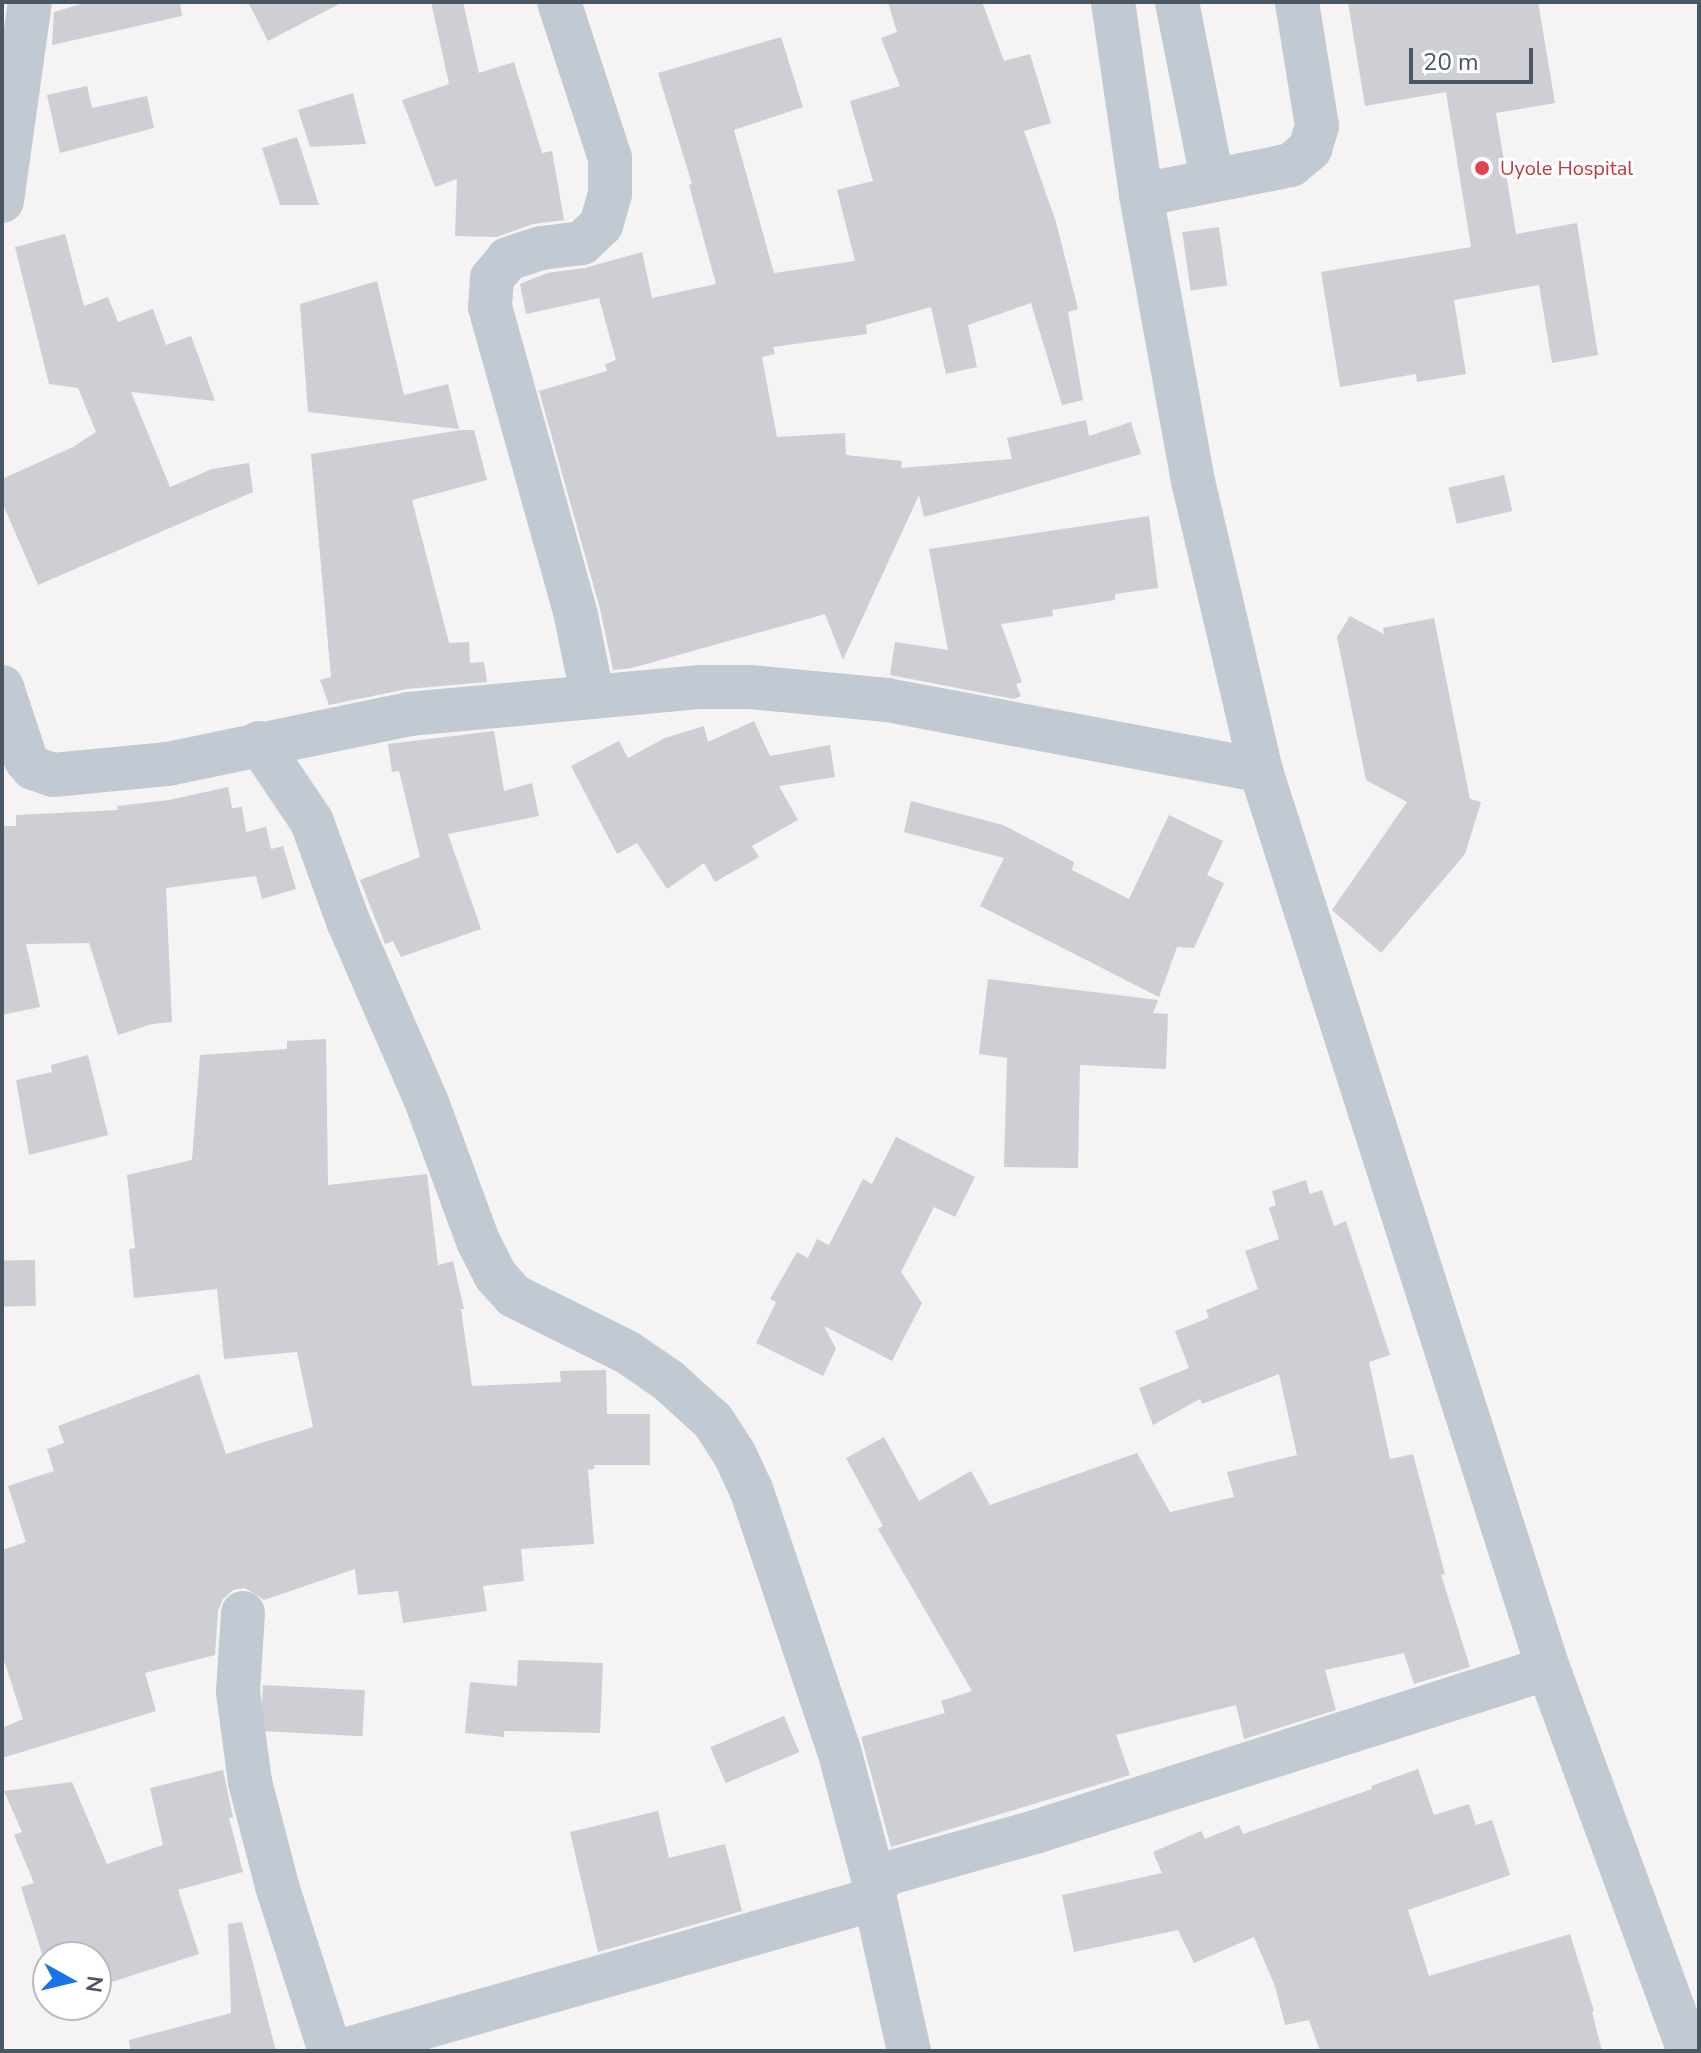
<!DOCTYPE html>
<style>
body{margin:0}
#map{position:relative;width:1701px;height:2053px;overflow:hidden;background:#f5f3f3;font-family:"Nunito Sans",sans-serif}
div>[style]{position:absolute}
.building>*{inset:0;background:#cdcfd5;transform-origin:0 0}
.minor>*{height:44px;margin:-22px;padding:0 22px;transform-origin:22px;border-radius:22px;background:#c1cad2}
.dots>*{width:22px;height:22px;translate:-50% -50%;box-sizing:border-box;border:4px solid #fff;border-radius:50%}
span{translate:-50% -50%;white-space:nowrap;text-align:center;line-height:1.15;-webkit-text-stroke:6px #fff;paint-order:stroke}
.health-label{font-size:20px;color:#be3a42}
.left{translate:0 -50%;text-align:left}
.frame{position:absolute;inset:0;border:4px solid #4a5661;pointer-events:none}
.north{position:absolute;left:32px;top:1941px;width:80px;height:80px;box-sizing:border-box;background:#fff;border:2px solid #b7bbc0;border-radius:50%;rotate:98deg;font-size:22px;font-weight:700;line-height:32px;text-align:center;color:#4a5661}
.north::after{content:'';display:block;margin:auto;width:28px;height:36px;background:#1a73e8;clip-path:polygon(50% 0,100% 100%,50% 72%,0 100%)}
.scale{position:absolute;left:1409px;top:48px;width:124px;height:36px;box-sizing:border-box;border:4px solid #4a5661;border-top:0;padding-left:10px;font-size:24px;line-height:28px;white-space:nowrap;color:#4a5661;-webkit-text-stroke:6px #fff;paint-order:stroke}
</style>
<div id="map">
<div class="building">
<i style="clip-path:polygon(87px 2px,180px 2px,182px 16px,52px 45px,54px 12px)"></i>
<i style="clip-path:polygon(248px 2px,343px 2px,268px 41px)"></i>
<i style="clip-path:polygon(431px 2px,463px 2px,479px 73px,514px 62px,542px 153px,552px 151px,564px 220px,533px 224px,497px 237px,455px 236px,457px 179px,435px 187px,402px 100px,449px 84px)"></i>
<i style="clip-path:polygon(888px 2px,982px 2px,1004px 61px,1030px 54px,1051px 123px,1024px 131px,1056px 222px,1078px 309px,1068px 312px,1083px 400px,1062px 405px,1031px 303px,968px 325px,977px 367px,946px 374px,931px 307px,866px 325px,867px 334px,773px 347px,775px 354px,762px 357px,777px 437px,845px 433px,846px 455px,902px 461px,901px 468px,1012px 459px,1007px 438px,1086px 420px,1089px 436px,1131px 422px,1141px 454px,924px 517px,919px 495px,843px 660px,825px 614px,632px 668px,613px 670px,600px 609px,539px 391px,607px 371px,605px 364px,616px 360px,599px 298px,526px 314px,520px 284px,547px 273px,585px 268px,642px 252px,652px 298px,716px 284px,689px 185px,692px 184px,658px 73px,781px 37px,803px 107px,734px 130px,774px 273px,855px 261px,837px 190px,873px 181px,850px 101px,900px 86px,881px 38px,897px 32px)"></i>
<i style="clip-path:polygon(1348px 2px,1538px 2px,1555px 103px,1496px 113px,1516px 234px,1577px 223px,1598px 355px,1552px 363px,1539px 285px,1454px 300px,1466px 374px,1417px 382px,1416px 374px,1340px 387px,1321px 272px,1471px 247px,1446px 92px,1365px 106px)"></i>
<i style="clip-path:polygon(87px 86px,92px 108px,147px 96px,154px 128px,60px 153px,47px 95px)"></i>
<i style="clip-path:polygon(353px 93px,366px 144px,310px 147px,298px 110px)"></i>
<i style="clip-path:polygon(297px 137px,319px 205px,280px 205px,262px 148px)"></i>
<i style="left:1219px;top:227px;width:59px;height:37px;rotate:82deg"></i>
<i style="clip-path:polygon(65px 234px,84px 306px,108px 297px,118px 322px,153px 309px,166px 345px,191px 336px,215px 401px,131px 392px,170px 487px,212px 469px,249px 463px,253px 492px,38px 585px,2px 502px,2px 479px,73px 447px,96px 432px,78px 388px,49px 384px,15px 247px)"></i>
<i style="clip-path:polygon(377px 281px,404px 395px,448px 384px,459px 429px,308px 412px,300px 304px)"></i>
<i style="clip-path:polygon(461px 430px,474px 430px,487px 480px,412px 500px,449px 643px,469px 642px,470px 663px,484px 662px,487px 682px,407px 689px,329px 705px,320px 680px,331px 677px,311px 454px)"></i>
<i style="left:1504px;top:475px;width:37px;height:57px;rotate:77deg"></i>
<i style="clip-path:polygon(1149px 516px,1158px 588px,1115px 594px,1115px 600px,1052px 610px,1053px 616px,1001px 624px,1022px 682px,1016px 684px,1021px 696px,1014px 699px,890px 675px,895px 642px,948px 650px,929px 549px)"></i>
<i style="clip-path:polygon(1350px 616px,1384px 634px,1383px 628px,1434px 618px,1470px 799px,1481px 802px,1465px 854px,1381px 953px,1332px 910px,1407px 802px,1366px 780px,1337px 637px)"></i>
<i style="clip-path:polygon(754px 721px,770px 756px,830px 745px,835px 777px,779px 786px,798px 820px,752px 846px,759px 857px,715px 882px,704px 863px,667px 889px,637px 843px,617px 854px,571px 766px,619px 741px,628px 758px,665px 738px,704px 726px,708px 742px)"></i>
<i style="clip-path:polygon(494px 731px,504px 791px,532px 783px,539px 816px,448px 834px,481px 929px,401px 957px,393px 941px,385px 944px,360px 880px,420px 857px,399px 771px,392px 772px,388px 744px)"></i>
<i style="clip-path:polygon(228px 787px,232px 808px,242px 807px,246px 832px,266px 827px,271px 849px,283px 846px,296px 889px,262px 899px,256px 876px,166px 888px,172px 1022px,152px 1024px,118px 1035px,89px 943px,26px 944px,40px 1007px,2px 1015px,2px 826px,16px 826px,16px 815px,118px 810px,117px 806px,169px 800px)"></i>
<i style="clip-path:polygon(911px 801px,1003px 825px,1074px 862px,1072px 870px,1129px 899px,1169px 815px,1223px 841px,1207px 875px,1224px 883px,1194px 948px,1177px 947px,1159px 997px,980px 906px,1004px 858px,904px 832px)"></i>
<i style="clip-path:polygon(988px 979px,1158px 1000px,1153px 1013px,1168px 1014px,1166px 1069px,1080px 1065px,1078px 1168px,1004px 1167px,1007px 1058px,979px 1054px)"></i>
<i style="clip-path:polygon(326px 1039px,328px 1185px,427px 1174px,438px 1265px,453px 1261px,464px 1309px,461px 1309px,472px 1386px,561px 1382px,560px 1371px,606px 1370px,607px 1414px,650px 1414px,650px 1465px,594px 1465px,594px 1469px,588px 1470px,594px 1544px,521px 1549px,524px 1581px,483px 1586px,487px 1611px,403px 1623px,398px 1591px,358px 1595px,355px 1569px,264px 1600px,245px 1588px,233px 1590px,223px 1599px,218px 1611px,215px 1655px,145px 1673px,156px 1711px,2px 1758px,2px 1728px,23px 1719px,2px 1654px,2px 1550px,26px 1542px,8px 1486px,54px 1471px,47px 1449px,64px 1443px,58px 1426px,199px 1374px,226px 1454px,313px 1427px,297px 1352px,224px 1359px,217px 1289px,134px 1298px,129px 1249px,135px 1248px,127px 1175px,192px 1160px,200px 1055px,287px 1049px,287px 1041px)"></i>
<i style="clip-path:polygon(88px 1055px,108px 1135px,29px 1155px,16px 1080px,52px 1072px,51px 1065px)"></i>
<i style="clip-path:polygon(896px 1137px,975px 1177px,955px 1217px,934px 1207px,901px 1272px,922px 1303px,892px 1361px,824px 1326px,836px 1349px,823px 1376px,756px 1343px,776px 1302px,770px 1299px,797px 1252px,808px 1258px,817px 1239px,829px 1245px,863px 1179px,872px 1184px)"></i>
<i style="clip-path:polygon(1306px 1180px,1310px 1194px,1322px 1190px,1334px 1226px,1346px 1221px,1390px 1355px,1369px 1362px,1390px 1459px,1413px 1454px,1445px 1574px,1441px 1575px,1470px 1667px,1414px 1684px,1404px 1653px,1325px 1670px,1336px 1710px,1244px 1739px,1236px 1705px,1116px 1735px,1130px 1775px,891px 1847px,861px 1737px,945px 1713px,941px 1701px,972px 1691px,878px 1529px,883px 1526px,846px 1458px,884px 1437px,919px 1501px,971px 1471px,990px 1505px,1137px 1453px,1170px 1512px,1234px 1497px,1227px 1472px,1297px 1455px,1279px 1374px,1202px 1404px,1200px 1399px,1153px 1425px,1139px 1388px,1189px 1368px,1175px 1331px,1209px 1318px,1206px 1310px,1258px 1289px,1245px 1251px,1279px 1239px,1269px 1208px,1276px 1205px,1272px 1191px)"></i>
<i style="left:35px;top:1260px;width:46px;height:33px;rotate:89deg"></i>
<i style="clip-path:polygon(518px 1660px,603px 1663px,600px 1733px,504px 1731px,504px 1737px,465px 1733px,470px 1682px,517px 1686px)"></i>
<i style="left:263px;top:1685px;width:102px;height:46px;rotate:3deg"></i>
<i style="left:784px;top:1716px;width:39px;height:80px;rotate:67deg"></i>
<i style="clip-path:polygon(1418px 1769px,1434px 1815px,1469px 1804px,1476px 1825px,1492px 1820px,1510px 1875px,1408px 1910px,1429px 1976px,1570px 1934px,1594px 2011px,1592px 2012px,1602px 2051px,1320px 2051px,1309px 2020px,1285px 2025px,1275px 1986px,1254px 1937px,1194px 1963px,1178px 1930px,1074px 1952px,1062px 1895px,1162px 1873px,1153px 1852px,1201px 1831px,1205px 1839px,1239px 1825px,1243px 1834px,1372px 1789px,1371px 1786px)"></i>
<i style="clip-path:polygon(223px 1770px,233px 1817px,229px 1818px,243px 1872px,178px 1890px,199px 1954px,96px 1987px,96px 1957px,48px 1957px,48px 1973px,21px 1887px,34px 1883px,14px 1835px,22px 1832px,4px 1791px,72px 1782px,107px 1864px,163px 1845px,150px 1788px)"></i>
<i style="clip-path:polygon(658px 1811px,669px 1858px,725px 1844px,742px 1911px,598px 1952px,570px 1832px)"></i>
<i style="clip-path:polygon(242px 1922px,276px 2051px,130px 2051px,129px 2040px,231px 2013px,228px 1924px)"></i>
</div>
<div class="minor">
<i style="left:559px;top:2px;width:164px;rotate:71.9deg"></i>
<i style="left:610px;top:158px;width:36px;rotate:90deg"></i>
<i style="left:610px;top:194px;width:32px;rotate:106deg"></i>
<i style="left:601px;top:225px;width:26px;rotate:137deg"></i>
<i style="left:582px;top:243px;width:41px;rotate:173deg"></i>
<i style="left:541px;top:248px;width:35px;rotate:162deg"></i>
<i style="left:508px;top:259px;width:25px;rotate:130deg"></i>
<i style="left:492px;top:278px;width:29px;rotate:94deg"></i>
<i style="left:490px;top:307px;width:321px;rotate:74.4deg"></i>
<i style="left:576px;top:616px;width:80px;rotate:78.4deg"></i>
<i style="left:1113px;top:2px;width:195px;rotate:81.7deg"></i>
<i style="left:1141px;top:195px;width:291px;rotate:79.7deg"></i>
<i style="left:1193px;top:481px;width:298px;rotate:76.8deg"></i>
<i style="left:1261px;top:771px;width:942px;rotate:72.26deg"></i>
<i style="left:1548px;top:1668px;width:408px;rotate:69.8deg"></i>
<i style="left:1177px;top:2px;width:180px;rotate:78.8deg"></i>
<i style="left:1141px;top:195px;width:153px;rotate:-11.3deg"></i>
<i style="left:1291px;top:165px;width:25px;rotate:-40deg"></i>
<i style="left:1310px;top:149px;width:24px;rotate:-73deg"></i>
<i style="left:1317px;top:126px;width:126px;rotate:-99.2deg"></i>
<i style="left:2px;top:201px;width:201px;rotate:-82deg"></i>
<i style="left:2px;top:687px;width:77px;rotate:71.8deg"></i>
<i style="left:26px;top:760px;width:11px;rotate:49deg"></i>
<i style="left:33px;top:768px;width:21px;rotate:19deg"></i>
<i style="left:53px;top:775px;width:116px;rotate:-5.5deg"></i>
<i style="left:168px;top:764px;width:246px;rotate:-11.7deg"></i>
<i style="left:409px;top:714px;width:293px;rotate:-5.3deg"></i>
<i style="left:701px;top:687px;width:49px"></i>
<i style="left:750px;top:687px;width:138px;rotate:5.4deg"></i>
<i style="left:887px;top:700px;width:381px;rotate:10.7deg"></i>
<i style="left:259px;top:743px;width:95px;rotate:56.1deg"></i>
<i style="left:312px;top:822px;width:105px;rotate:70deg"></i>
<i style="left:348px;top:921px;width:198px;rotate:66.5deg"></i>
<i style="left:427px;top:1103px;width:147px;rotate:69.7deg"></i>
<i style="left:478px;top:1241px;width:38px;rotate:63deg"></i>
<i style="left:495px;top:1275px;width:28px;rotate:48deg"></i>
<i style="left:514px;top:1296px;width:126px;rotate:26.4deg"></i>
<i style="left:627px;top:1352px;width:51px;rotate:34.6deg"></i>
<i style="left:669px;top:1381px;width:59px;rotate:42.3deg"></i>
<i style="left:713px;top:1421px;width:38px;rotate:57deg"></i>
<i style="left:734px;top:1453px;width:40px;rotate:65deg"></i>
<i style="left:751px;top:1489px;width:275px;rotate:71.4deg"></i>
<i style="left:839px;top:1750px;width:140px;rotate:75.1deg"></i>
<i style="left:243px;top:1613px;width:79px;rotate:93.6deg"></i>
<i style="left:238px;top:1692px;width:91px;rotate:82.4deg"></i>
<i style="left:250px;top:1782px;width:107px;rotate:75.4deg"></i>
<i style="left:277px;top:1886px;width:173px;rotate:72.2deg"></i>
<i style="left:341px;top:2051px;width:555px;rotate:-15.89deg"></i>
<i style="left:909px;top:2051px;width:156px;rotate:-102.6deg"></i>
<i style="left:875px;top:1899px;width:14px;rotate:-90deg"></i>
<i style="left:875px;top:1885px;width:18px;rotate:-41deg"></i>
<i style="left:889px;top:1873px;width:155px;rotate:-15.7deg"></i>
<i style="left:1038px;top:1831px;width:535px;rotate:-17.72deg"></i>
</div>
<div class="dots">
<i style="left:1482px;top:168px;background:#e0444e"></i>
</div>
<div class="health-label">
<span class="left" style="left:1500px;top:168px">Uyole Hospital</span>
</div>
<div class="frame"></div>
<div class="north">N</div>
<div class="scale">20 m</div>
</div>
